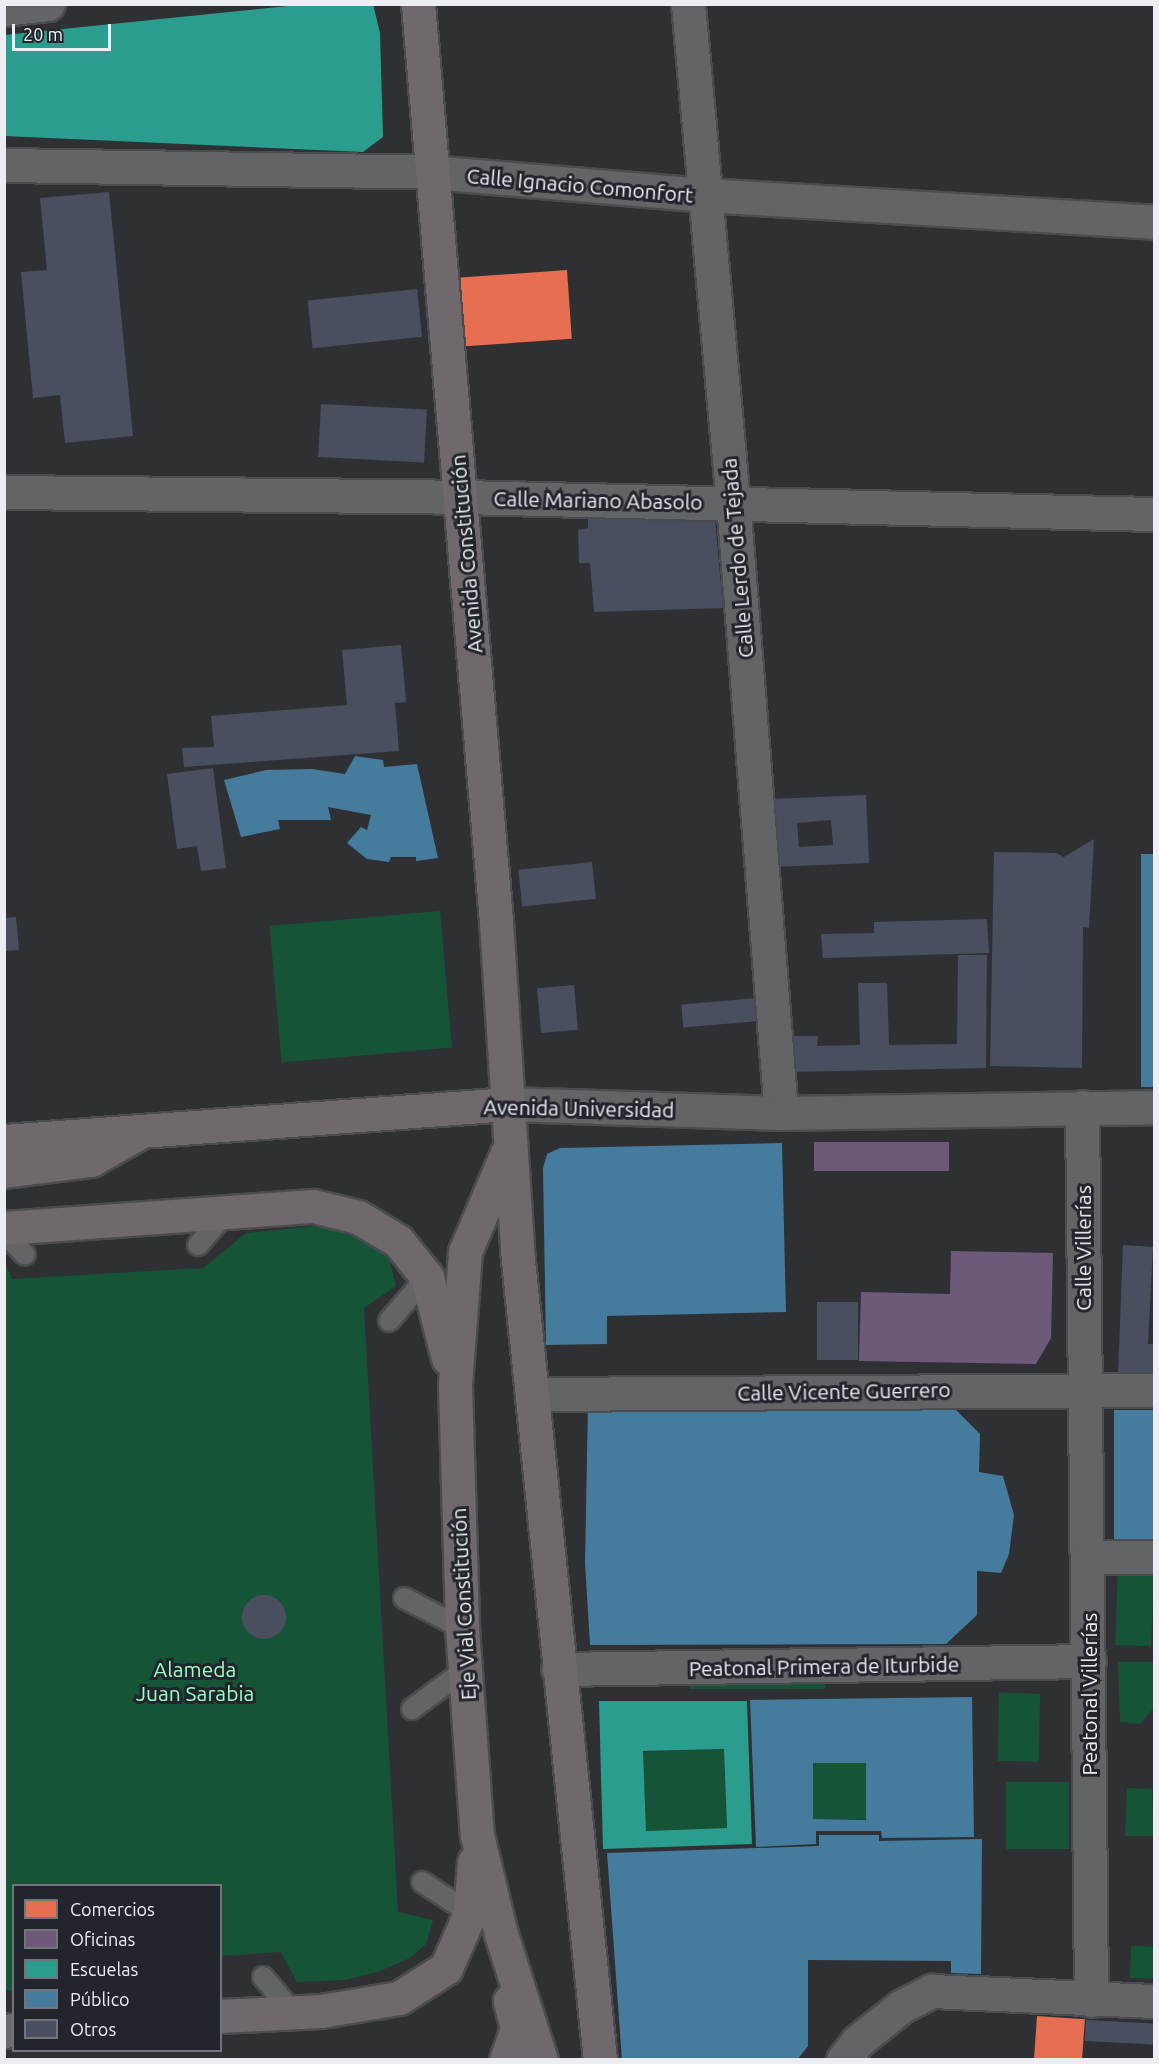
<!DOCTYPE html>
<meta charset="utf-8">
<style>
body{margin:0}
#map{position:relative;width:1159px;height:2064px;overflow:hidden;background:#2e3034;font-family:Ubuntu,sans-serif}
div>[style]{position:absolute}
.green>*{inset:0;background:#165438;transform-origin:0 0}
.shops>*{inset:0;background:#e76f51;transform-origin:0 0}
.offices>*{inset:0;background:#6d597a;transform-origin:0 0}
.schools>*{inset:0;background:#2a9d8f}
.public>*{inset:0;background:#457b9d;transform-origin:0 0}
.building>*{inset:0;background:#494f5f;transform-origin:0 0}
.round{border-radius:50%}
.roads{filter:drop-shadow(2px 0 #4a4c4f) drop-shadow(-2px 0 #4a4c4f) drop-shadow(0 2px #4a4c4f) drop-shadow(0 -2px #4a4c4f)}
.lane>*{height:20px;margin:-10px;padding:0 10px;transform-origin:10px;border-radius:10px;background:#636466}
.street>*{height:33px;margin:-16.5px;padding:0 16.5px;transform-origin:16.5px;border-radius:16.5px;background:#636466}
.secondary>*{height:33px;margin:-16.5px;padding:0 16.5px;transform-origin:16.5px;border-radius:16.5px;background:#636466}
.primary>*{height:33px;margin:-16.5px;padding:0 16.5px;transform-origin:16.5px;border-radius:16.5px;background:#6f686c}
span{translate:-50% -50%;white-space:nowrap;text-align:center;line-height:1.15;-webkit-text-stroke:6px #23252c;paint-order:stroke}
.street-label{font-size:21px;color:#eceef3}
.park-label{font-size:21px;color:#9afec4}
.frame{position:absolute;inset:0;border:6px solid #eceef3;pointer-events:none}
.legend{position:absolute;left:12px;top:1884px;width:210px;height:168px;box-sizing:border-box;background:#23252c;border:2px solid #73757c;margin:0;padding:8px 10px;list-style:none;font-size:18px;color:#eceef3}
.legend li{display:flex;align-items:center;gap:12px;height:30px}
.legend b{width:30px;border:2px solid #73757c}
.scale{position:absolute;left:12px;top:24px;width:99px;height:27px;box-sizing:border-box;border:3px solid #eceef3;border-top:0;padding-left:8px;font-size:18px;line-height:21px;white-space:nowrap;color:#eceef3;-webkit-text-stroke:4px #23252c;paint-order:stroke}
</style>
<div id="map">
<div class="green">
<i style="left:440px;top:911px;width:137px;height:171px;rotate:85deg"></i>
<i style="clip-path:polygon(326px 1225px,362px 1227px,386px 1247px,396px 1286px,364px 1308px,398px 1912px,433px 1920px,426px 1944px,410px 1958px,380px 1971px,346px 1980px,297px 1982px,281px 1952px,221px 1956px,220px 1886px,14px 1886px,12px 1992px,5px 1989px,5px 1263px,12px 1279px,203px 1268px,246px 1233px)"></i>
<i style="left:1118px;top:1566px;width:36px;height:79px;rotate:2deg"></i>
<i style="clip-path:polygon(1118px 1662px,1154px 1662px,1154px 1708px,1140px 1724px,1120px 1722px)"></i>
<i style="left:825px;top:1680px;width:9px;height:135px;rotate:90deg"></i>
<i style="left:999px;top:1693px;width:41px;height:68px;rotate:1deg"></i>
<i style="left:724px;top:1749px;width:79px;height:81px;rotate:88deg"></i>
<i style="left:813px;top:1763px;width:53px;height:56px"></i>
<i style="left:1069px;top:1782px;width:67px;height:63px;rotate:90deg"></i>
<i style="clip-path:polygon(1127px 1788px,1152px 1789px,1154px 1836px,1125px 1836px)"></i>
<i style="left:1131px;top:1946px;width:23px;height:32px;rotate:2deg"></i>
</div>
<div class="shops">
<i style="left:567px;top:270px;width:69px;height:107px;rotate:86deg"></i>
<i style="left:1037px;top:2016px;width:48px;height:44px;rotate:4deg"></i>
</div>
<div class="offices">
<i style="left:949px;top:1142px;width:29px;height:135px;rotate:90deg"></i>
<i style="clip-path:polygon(951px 1251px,1053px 1253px,1051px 1338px,1036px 1364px,859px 1361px,861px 1292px,950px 1294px)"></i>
</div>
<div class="schools">
<i style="clip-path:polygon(307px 4px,373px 4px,380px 33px,383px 137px,363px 152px,4px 136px,4px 35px)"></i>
<i style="clip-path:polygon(evenodd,599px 1701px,747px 1701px,752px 1844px,603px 1849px,599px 1701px,724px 1749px,727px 1828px,646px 1831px,643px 1751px,724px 1749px)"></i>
</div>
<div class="public">
<i style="clip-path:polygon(355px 756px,383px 760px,384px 767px,417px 764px,438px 858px,416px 861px,416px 857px,391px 857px,389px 862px,367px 859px,347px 843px,361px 827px,367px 830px,371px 815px,328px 807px,331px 820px,278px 820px,280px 829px,241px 837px,224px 780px,266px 770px,312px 769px,345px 774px)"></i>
<i style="left:1141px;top:854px;width:13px;height:233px"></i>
<i style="clip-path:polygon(782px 1143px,786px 1312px,607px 1316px,607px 1344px,546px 1345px,543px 1168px,547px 1154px,560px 1148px)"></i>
<i style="clip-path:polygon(588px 1402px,949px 1403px,980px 1434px,979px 1472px,1003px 1476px,1014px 1515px,1009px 1554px,1001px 1573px,977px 1571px,977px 1615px,946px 1644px,590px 1645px,585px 1563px)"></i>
<i style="left:1114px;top:1410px;width:40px;height:133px"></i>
<i style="clip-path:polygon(evenodd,972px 1697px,974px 1837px,882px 1838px,881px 1831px,816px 1831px,816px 1844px,756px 1847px,750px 1700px,972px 1697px,813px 1763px,866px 1763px,866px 1820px,813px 1819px,813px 1763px)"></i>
<i style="clip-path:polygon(819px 1835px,879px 1835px,879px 1841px,982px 1839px,981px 1974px,951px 1973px,951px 1961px,808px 1960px,808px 2046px,797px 2060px,622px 2060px,607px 1853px,819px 1846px)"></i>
</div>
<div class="building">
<i style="clip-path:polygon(109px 192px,133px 436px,65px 443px,60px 395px,33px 398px,21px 272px,47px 270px,40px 198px)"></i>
<i style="left:417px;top:289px;width:48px;height:110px;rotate:84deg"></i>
<i style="left:321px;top:404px;width:106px;height:53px;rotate:3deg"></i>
<i style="clip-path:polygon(588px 514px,707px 514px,715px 520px,723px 608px,594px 612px,590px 563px,579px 563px,578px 530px,588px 528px)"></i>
<i style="clip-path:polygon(401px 645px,406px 702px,395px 703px,399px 751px,184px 767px,182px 748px,214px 747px,211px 716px,347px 705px,342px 650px)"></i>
<i style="clip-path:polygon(213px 768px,226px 868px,201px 871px,197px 846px,177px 849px,167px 774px)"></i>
<i style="clip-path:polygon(evenodd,866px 795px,869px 863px,773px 867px,770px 799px,866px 795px,831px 820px,833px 845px,799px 847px,797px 823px,831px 820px)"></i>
<i style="clip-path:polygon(1094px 839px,1089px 928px,1083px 927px,1082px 1068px,990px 1066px,994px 852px,1056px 853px,1064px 857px)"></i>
<i style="left:592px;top:862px;width:37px;height:74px;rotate:84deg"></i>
<i style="clip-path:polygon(16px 917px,19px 950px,4px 951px,4px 918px)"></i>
<i style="clip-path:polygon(987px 919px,989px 953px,823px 958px,821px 934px,874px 933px,874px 922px)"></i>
<i style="clip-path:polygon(958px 955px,987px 955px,986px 1068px,788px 1072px,788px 1036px,818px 1036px,817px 1046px,860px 1045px,858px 983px,887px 983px,889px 1045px,957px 1044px)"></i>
<i style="left:574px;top:985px;width:45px;height:37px;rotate:85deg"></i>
<i style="left:757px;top:998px;width:23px;height:76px;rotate:85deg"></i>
<i style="clip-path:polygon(1123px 1245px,1153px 1247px,1148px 1344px,1154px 1344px,1154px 1376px,1118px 1374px)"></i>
<i style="left:817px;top:1302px;width:41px;height:58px"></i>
<i class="round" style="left:242px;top:1595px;width:44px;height:44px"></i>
<i style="left:1086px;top:2020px;width:68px;height:21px;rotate:3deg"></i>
</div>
<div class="roads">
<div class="lane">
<i style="left:4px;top:1233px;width:30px;rotate:46deg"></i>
<i style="left:198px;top:1245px;width:43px;rotate:-48.8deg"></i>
<i style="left:389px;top:1321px;width:58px;rotate:-49.2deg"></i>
<i style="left:404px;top:1598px;width:65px;rotate:27.3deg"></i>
<i style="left:412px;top:1709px;width:67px;rotate:-36.5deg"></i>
<i style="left:422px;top:1882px;width:57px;rotate:32.9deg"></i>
<i style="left:263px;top:1977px;width:45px;rotate:49.5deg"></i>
</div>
<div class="street">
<i style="left:688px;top:4px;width:500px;rotate:84.84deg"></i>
<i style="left:733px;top:502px;width:613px;rotate:85.51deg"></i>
<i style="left:4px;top:165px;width:427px;rotate:0.9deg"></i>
<i style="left:431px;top:172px;width:275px;rotate:4.8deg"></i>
<i style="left:705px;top:195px;width:450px;rotate:3.4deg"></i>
<i style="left:4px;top:492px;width:458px;rotate:0.6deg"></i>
<i style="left:462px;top:497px;width:692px;rotate:1.41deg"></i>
<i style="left:509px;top:1104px;width:272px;rotate:1.9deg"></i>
<i style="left:781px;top:1113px;width:373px;rotate:-0.9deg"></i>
<i style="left:1082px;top:1107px;width:893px;rotate:89.42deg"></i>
<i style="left:534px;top:1394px;width:620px;rotate:-0.37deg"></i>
<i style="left:1088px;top:1557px;width:66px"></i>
<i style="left:558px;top:1669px;width:531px;rotate:-0.86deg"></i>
<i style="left:843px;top:2060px;width:24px;rotate:-52deg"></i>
<i style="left:858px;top:2041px;width:56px;rotate:-38.5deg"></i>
<i style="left:902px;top:2006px;width:34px;rotate:-27deg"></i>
<i style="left:932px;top:1991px;width:222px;rotate:2.6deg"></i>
</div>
<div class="secondary">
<i style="left:4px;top:9px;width:44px;rotate:-6.5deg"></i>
</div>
<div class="primary">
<i style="left:418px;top:4px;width:920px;rotate:85.14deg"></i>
<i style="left:496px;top:921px;width:330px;rotate:86.3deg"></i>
<i style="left:517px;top:1250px;width:814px;rotate:84.15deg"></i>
<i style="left:4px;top:1141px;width:506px;rotate:-4.19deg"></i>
<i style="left:507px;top:1153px;width:108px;rotate:113deg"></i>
<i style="left:465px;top:1252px;width:133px;rotate:94.3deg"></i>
<i style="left:455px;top:1385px;width:243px;rotate:88.3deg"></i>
<i style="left:462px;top:1628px;width:208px;rotate:85.9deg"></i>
<i style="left:477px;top:1835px;width:102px;rotate:76.4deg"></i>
<i style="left:501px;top:1934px;width:132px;rotate:72.4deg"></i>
<i style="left:4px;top:1171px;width:88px;rotate:-7.2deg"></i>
<i style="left:91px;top:1160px;width:51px;rotate:-29.6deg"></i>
<i style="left:4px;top:1228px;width:310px;rotate:-4.1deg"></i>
<i style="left:313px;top:1206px;width:46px;rotate:13.7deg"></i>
<i style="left:358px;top:1217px;width:47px;rotate:31deg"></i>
<i style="left:398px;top:1241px;width:46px;rotate:51.1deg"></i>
<i style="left:427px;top:1277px;width:84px;rotate:75.5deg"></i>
<i style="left:220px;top:2016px;width:101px;rotate:-2.8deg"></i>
<i style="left:321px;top:2011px;width:79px;rotate:-9.5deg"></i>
<i style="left:399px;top:1998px;width:56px;rotate:-32.6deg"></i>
<i style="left:446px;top:1968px;width:60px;rotate:-66.4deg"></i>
<i style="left:470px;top:1913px;width:51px;rotate:-85.5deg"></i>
<i style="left:4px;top:2031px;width:10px;rotate:-6deg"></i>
<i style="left:506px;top:2060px;width:34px;rotate:-71deg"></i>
<i style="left:517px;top:2028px;width:28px;rotate:-105deg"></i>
</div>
</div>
<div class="street-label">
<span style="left:580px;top:185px;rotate:5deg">Calle Ignacio Comonfort</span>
<span style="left:598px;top:500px;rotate:1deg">Calle Mariano Abasolo</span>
<span style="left:466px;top:554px;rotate:-95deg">Avenida Constitución</span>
<span style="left:737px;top:558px;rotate:-95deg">Calle Lerdo de Tejada</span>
<span style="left:579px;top:1108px;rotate:1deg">Avenida Universidad</span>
<span style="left:1083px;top:1248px;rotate:-90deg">Calle Villerías</span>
<span style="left:844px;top:1391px;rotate:-1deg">Calle Vicente Guerrero</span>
<span style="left:463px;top:1604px;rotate:-93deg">Eje Vial Constitución</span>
<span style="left:824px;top:1666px;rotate:-1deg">Peatonal Primera de Iturbide</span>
<span style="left:1089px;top:1694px;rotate:-90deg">Peatonal Villerías</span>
</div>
<div class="park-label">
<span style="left:195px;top:1681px">Alameda<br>Juan Sarabia</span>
</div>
<div class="frame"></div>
<ul class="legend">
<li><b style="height:16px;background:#e76f51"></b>Comercios</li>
<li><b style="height:16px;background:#6d597a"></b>Oficinas</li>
<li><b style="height:16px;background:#2a9d8f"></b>Escuelas</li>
<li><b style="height:16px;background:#457b9d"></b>Público</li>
<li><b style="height:16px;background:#494f5f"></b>Otros</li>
</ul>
<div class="scale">20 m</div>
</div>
